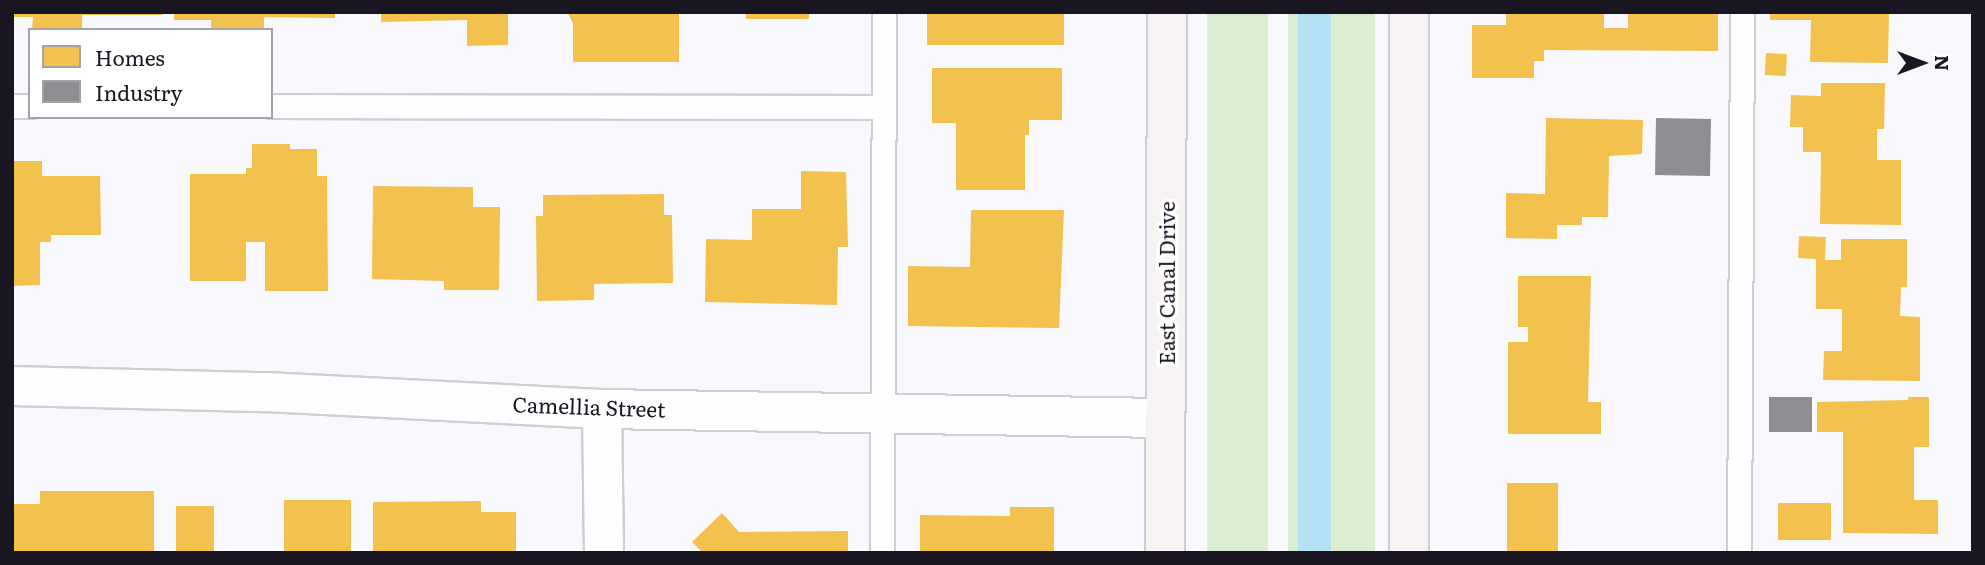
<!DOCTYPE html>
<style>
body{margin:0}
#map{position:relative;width:1985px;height:565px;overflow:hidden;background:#f9f8fd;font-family:Literata,serif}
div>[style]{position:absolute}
.green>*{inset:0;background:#dbeed1;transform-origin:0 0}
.water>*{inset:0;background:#b4e1f6;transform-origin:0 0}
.homes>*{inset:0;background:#f2c14e;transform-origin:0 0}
.industry>*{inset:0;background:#8d8d92;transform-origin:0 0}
.roads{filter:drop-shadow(2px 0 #cfcdd5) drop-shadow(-2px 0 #cfcdd5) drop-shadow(0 2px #cfcdd5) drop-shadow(0 -2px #cfcdd5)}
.lane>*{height:23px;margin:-11.5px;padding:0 11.5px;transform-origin:11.5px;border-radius:11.5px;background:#fefeff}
.street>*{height:38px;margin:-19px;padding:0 19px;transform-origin:19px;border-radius:19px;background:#fefeff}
.secondary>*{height:38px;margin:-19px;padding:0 19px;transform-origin:19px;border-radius:19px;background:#f6f3f2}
span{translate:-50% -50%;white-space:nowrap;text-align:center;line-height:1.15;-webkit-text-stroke:7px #fff;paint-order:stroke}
.street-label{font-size:21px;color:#191622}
.frame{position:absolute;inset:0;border:14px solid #191622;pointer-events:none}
.legend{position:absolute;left:28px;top:28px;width:245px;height:91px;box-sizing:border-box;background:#fff;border:2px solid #a3a2a7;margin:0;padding:9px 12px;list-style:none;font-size:21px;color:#191622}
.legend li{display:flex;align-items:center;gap:14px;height:35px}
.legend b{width:35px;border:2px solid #a3a2a7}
.north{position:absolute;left:1887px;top:28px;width:70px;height:70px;-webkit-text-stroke:5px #fff;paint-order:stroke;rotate:90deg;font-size:19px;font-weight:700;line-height:28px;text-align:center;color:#191622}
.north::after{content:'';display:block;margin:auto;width:24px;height:32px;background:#191622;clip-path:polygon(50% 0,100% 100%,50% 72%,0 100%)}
</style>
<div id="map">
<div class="green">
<i style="left:1207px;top:12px;width:61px;height:541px"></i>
<i style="left:1288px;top:12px;width:10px;height:541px"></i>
<i style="left:1331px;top:12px;width:44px;height:541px"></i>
</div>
<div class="water">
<i style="left:1298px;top:12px;width:33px;height:541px"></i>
</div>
<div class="homes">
<i style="clip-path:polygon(12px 12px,162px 12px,162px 15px,82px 15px,82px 30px,32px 30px,33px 17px,12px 17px)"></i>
<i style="clip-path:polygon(174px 12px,335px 12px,335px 18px,264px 17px,264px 30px,211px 30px,211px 20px,174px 20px)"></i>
<i style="clip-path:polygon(381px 12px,508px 12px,508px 45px,467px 46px,467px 20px,381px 22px)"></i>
<i style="clip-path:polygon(567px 12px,679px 12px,679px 62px,573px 62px,573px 23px)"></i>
<i style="left:746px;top:12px;width:63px;height:7px"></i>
<i style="left:927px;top:12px;width:137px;height:33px"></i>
<i style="clip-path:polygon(1506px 12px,1604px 12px,1604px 28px,1628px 28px,1628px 12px,1718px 12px,1718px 51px,1544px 50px,1544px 61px,1534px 61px,1534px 78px,1472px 78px,1472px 25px,1506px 25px)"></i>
<i style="clip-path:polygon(1770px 12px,1889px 12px,1888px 63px,1810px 62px,1811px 20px,1770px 20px)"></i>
<i style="left:1766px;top:53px;width:21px;height:22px;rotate:3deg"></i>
<i style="clip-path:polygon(932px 68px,1062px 68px,1062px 120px,1029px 120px,1029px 135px,1025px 135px,1025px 190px,956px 190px,956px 123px,932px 123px)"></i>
<i style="clip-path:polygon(1821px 83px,1885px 83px,1884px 129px,1877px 129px,1877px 160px,1901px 160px,1901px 225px,1820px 224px,1821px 152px,1803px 152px,1803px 127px,1790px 127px,1791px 95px,1821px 96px)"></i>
<i style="clip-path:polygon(1546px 118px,1643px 120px,1642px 154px,1609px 156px,1608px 217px,1582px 217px,1582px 225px,1557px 225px,1557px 239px,1506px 238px,1506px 193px,1545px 194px)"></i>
<i style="clip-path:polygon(252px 144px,290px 144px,290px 149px,317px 149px,317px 176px,327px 176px,328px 291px,265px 291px,265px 242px,246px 242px,246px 281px,190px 281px,190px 174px,246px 174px,246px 168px,252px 168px)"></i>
<i style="clip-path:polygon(12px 161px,42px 161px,42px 176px,100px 176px,101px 235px,51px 235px,51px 242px,40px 242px,40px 285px,12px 286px)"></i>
<i style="clip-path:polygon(801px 171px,846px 172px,848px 247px,838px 247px,837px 305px,705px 302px,706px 239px,752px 240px,752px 209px,801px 209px)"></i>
<i style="clip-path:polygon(373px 186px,473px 187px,473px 207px,500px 207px,499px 290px,444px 290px,444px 281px,372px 279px)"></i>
<i style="clip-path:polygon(664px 194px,664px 215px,672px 215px,673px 283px,594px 284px,594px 300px,537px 301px,536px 216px,543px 216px,543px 195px)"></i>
<i style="clip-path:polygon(971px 210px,1064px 210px,1059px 328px,908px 326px,908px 266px,970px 267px)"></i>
<i style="clip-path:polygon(1799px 236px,1826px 237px,1825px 260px,1841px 260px,1841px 239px,1907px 239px,1907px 287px,1901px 287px,1900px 316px,1920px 317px,1920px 381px,1823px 380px,1824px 351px,1842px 351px,1842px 309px,1816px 309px,1816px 259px,1798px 258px)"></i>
<i style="clip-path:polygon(1518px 276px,1591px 276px,1588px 402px,1601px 402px,1601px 434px,1508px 434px,1508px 342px,1528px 342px,1528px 327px,1518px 327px)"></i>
<i style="clip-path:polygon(1908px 397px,1929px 397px,1929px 447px,1914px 447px,1914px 500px,1938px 500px,1938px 534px,1843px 533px,1843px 432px,1817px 432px,1817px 402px,1908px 400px)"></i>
<i style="left:1507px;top:483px;width:51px;height:70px"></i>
<i style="clip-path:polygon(40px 491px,154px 491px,154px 553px,12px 553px,12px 504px,40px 504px)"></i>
<i style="left:284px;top:500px;width:67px;height:53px"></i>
<i style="clip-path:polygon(481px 501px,481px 512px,516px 512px,516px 553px,373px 553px,373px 502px)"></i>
<i style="left:1778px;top:503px;width:53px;height:37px"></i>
<i style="left:176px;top:506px;width:38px;height:47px"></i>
<i style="clip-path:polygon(1010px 507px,1054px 507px,1054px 553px,920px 553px,920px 515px,1010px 516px)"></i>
<i style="clip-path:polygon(722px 513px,739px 532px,848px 531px,848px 553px,703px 553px,692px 542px)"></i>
</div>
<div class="industry">
<i style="left:1656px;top:118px;width:55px;height:57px;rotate:1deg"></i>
<i style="left:1769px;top:397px;width:43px;height:35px"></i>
</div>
<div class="roads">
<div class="lane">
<i style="left:12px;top:106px;width:18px"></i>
<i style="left:271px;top:106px;width:613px;rotate:0.09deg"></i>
<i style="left:882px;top:553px;width:541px;rotate:-89.79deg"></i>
<i style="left:1739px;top:553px;width:541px;rotate:-89.68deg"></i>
</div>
<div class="street">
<i style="left:12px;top:386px;width:254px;rotate:1.4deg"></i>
<i style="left:266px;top:392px;width:336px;rotate:2.9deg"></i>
<i style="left:602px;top:409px;width:563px;rotate:0.92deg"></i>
<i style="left:602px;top:409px;width:144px;rotate:89.2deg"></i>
</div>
<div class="secondary">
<i style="left:1409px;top:12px;width:541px;rotate:90deg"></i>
<i style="left:1165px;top:553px;width:541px;rotate:-89.79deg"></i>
</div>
</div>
<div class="street-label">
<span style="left:1166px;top:283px;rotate:-90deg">East Canal Drive</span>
<span style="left:589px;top:406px;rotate:2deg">Camellia Street</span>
</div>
<div class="frame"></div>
<ul class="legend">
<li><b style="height:19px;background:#f2c14e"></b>Homes</li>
<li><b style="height:19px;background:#8d8d92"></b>Industry</li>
</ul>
<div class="north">N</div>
</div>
